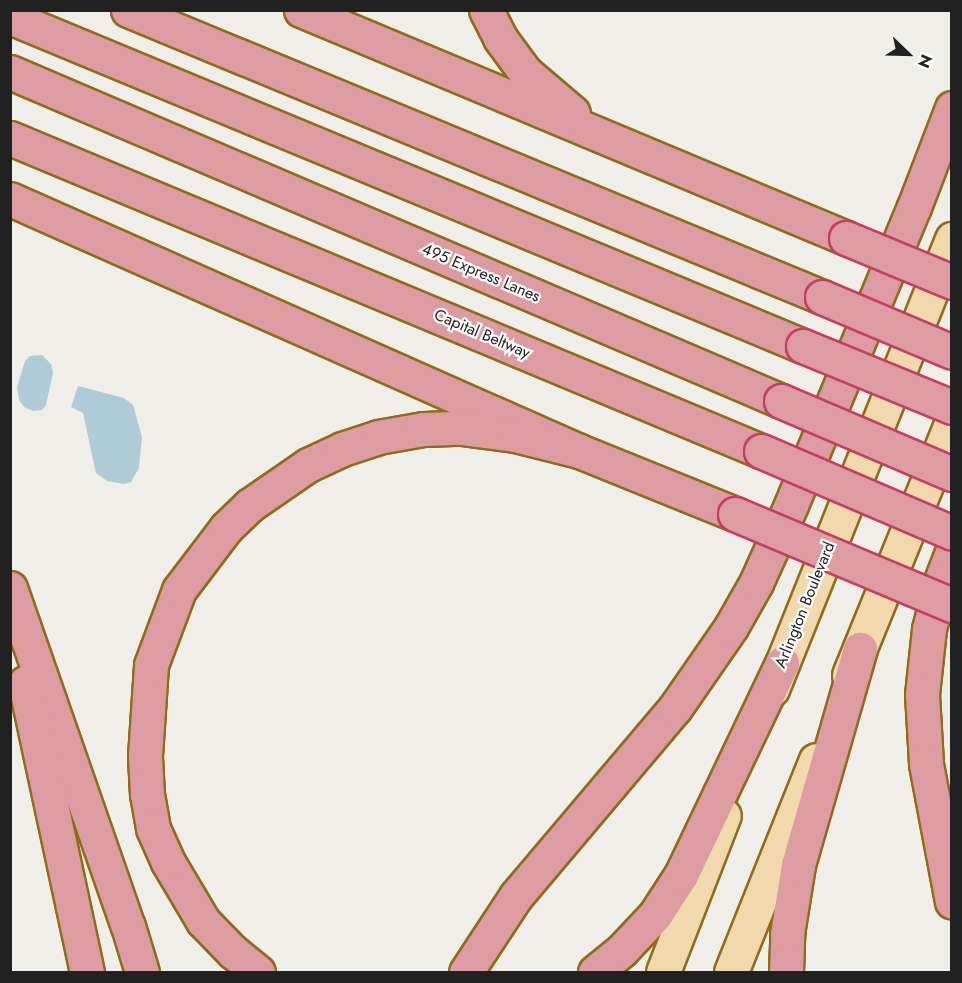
<!DOCTYPE html>
<style>
body{margin:0}
#map{position:relative;width:962px;height:983px;overflow:hidden;background:#f0eee9;font-family:Jost,sans-serif}
div>[style]{position:absolute}
.water>*{inset:0;background:#afcbd8}
.roads{filter:drop-shadow(2px 0 #8c6e13) drop-shadow(-2px 0 #8c6e13) drop-shadow(0 2px #8c6e13) drop-shadow(0 -2px #8c6e13)}
.primary>*{height:33px;margin:-16.5px;padding:0 16.5px;transform-origin:16.5px;border-radius:16.5px;background:#f1d9ad}
.highway>*{height:33px;margin:-16.5px;padding:0 16.5px;transform-origin:16.5px;border-radius:16.5px;background:#dd9ba2}
.bridges{filter:drop-shadow(2px 0 #c73d61) drop-shadow(-2px 0 #c73d61) drop-shadow(0 2px #c73d61) drop-shadow(0 -2px #c73d61)}
.highway-bridge>*{height:33px;margin:-16.5px;padding:0 16.5px;transform-origin:16.5px;border-radius:16.5px;background:#dd9ba2}
span{translate:-50% -50%;white-space:nowrap;text-align:center;line-height:1.15;-webkit-text-stroke:4.5px #fff;paint-order:stroke}
.street-label{font-size:16px;color:#212121}
.frame{position:absolute;inset:0;border:12px solid #212121;pointer-events:none}
.north{position:absolute;left:878px;top:24px;width:60px;height:60px;-webkit-text-stroke:4px #fff;paint-order:stroke;rotate:113deg;font-size:16px;font-weight:700;line-height:24px;text-align:center;color:#212121}
.north::after{content:'';display:block;margin:auto;width:21px;height:27px;background:#212121;clip-path:polygon(50% 0,100% 100%,50% 72%,0 100%)}
</style>
<div id="map">
<div class="water">
<i style="clip-path:polygon(42px 355px,51px 364px,53px 373px,46px 405px,42px 410px,33px 411px,24px 407px,19px 400px,17px 387px,25px 361px,30px 356px)"></i>
<i style="clip-path:polygon(78px 386px,124px 398px,133px 405px,142px 437px,139px 468px,131px 482px,124px 484px,107px 481px,96px 473px,83px 413px,71px 407px)"></i>
</div>
<div class="roads">
<div class="primary">
<i style="left:849px;top:675px;width:274px;rotate:-67.9deg"></i>
<i style="left:772px;top:689px;width:485px;rotate:-68.2deg"></i>
<i style="left:663px;top:972px;width:168px;rotate:-68.8deg"></i>
<i style="left:731px;top:972px;width:228px;rotate:-68.2deg"></i>
</div>
<div class="highway">
<i style="left:128px;top:10px;width:751px;rotate:22.47deg"></i>
<i style="left:301px;top:10px;width:591px;rotate:22.7deg"></i>
<i style="left:486px;top:10px;width:31px;rotate:63deg"></i>
<i style="left:500px;top:38px;width:42px;rotate:53.7deg"></i>
<i style="left:525px;top:72px;width:63px;rotate:40.5deg"></i>
<i style="left:10px;top:17px;width:859px;rotate:22.53deg"></i>
<i style="left:10px;top:72px;width:838px;rotate:23.11deg"></i>
<i style="left:10px;top:138px;width:814px;rotate:22.63deg"></i>
<i style="left:10px;top:199px;width:622px;rotate:23.89deg"></i>
<i style="left:579px;top:451px;width:168px;rotate:22deg"></i>
<i style="left:952px;top:552px;width:31px;rotate:111deg"></i>
<i style="left:941px;top:581px;width:49px;rotate:104deg"></i>
<i style="left:929px;top:629px;width:65px;rotate:96.1deg"></i>
<i style="left:922px;top:694px;width:70px;rotate:86.7deg"></i>
<i style="left:926px;top:764px;width:140px;rotate:79.3deg"></i>
<i style="left:10px;top:588px;width:358px;rotate:70.8deg"></i>
<i style="left:128px;top:926px;width:48px;rotate:73.1deg"></i>
<i style="left:25px;top:683px;width:296px;rotate:77.9deg"></i>
<i style="left:258px;top:972px;width:32px;rotate:-141deg"></i>
<i style="left:233px;top:952px;width:43px;rotate:-134.1deg"></i>
<i style="left:203px;top:921px;width:69px;rotate:-120.7deg"></i>
<i style="left:168px;top:862px;width:37px;rotate:-114deg"></i>
<i style="left:153px;top:828px;width:34px;rotate:-100deg"></i>
<i style="left:147px;top:795px;width:39px;rotate:-93deg"></i>
<i style="left:145px;top:756px;width:91px;rotate:-86.2deg"></i>
<i style="left:151px;top:665px;width:80px;rotate:-69.5deg"></i>
<i style="left:179px;top:590px;width:78px;rotate:-52.8deg"></i>
<i style="left:226px;top:528px;width:33px;rotate:-44deg"></i>
<i style="left:250px;top:505px;width:70px;rotate:-34.6deg"></i>
<i style="left:308px;top:465px;width:38px;rotate:-25deg"></i>
<i style="left:342px;top:449px;width:38px;rotate:-18deg"></i>
<i style="left:378px;top:437px;width:46px;rotate:-10.1deg"></i>
<i style="left:423px;top:429px;width:38px;rotate:-2deg"></i>
<i style="left:461px;top:428px;width:54px;rotate:7.4deg"></i>
<i style="left:515px;top:435px;width:66px;rotate:14deg"></i>
<i style="left:466px;top:972px;width:91px;rotate:-56.7deg"></i>
<i style="left:516px;top:896px;width:246px;rotate:-49.8deg"></i>
<i style="left:675px;top:708px;width:98px;rotate:-55.3deg"></i>
<i style="left:731px;top:627px;width:51px;rotate:-60.4deg"></i>
<i style="left:756px;top:583px;width:85px;rotate:-65.8deg"></i>
<i style="left:791px;top:505px;width:322px;rotate:-67.6deg"></i>
<i style="left:914px;top:207px;width:106px;rotate:-69deg"></i>
<i style="left:595px;top:972px;width:35px;rotate:-39deg"></i>
<i style="left:622px;top:950px;width:48px;rotate:-46.7deg"></i>
<i style="left:655px;top:915px;width:48px;rotate:-57deg"></i>
<i style="left:681px;top:875px;width:235px;rotate:-64.5deg"></i>
<i style="left:786px;top:972px;width:38px;rotate:-88deg"></i>
<i style="left:787px;top:934px;width:70px;rotate:-80.9deg"></i>
<i style="left:798px;top:865px;width:225px;rotate:-74deg"></i>
</div>
</div>
<div class="bridges">
<div class="highway-bridge">
<i style="left:846px;top:238px;width:115px;rotate:22.5deg"></i>
<i style="left:822px;top:297px;width:141px;rotate:22.9deg"></i>
<i style="left:803px;top:346px;width:161px;rotate:22.3deg"></i>
<i style="left:781px;top:401px;width:186px;rotate:23.1deg"></i>
<i style="left:761px;top:451px;width:208px;rotate:23.2deg"></i>
<i style="left:735px;top:514px;width:235px;rotate:22.8deg"></i>
</div>
</div>
<div class="street-label">
<span style="left:481px;top:273px;rotate:23deg">495 Express Lanes</span>
<span style="left:482px;top:334px;rotate:23deg">Capital Beltway</span>
<span style="left:805px;top:605px;rotate:-68deg">Arlington Boulevard</span>
</div>
<div class="frame"></div>
<div class="north">N</div>
</div>
